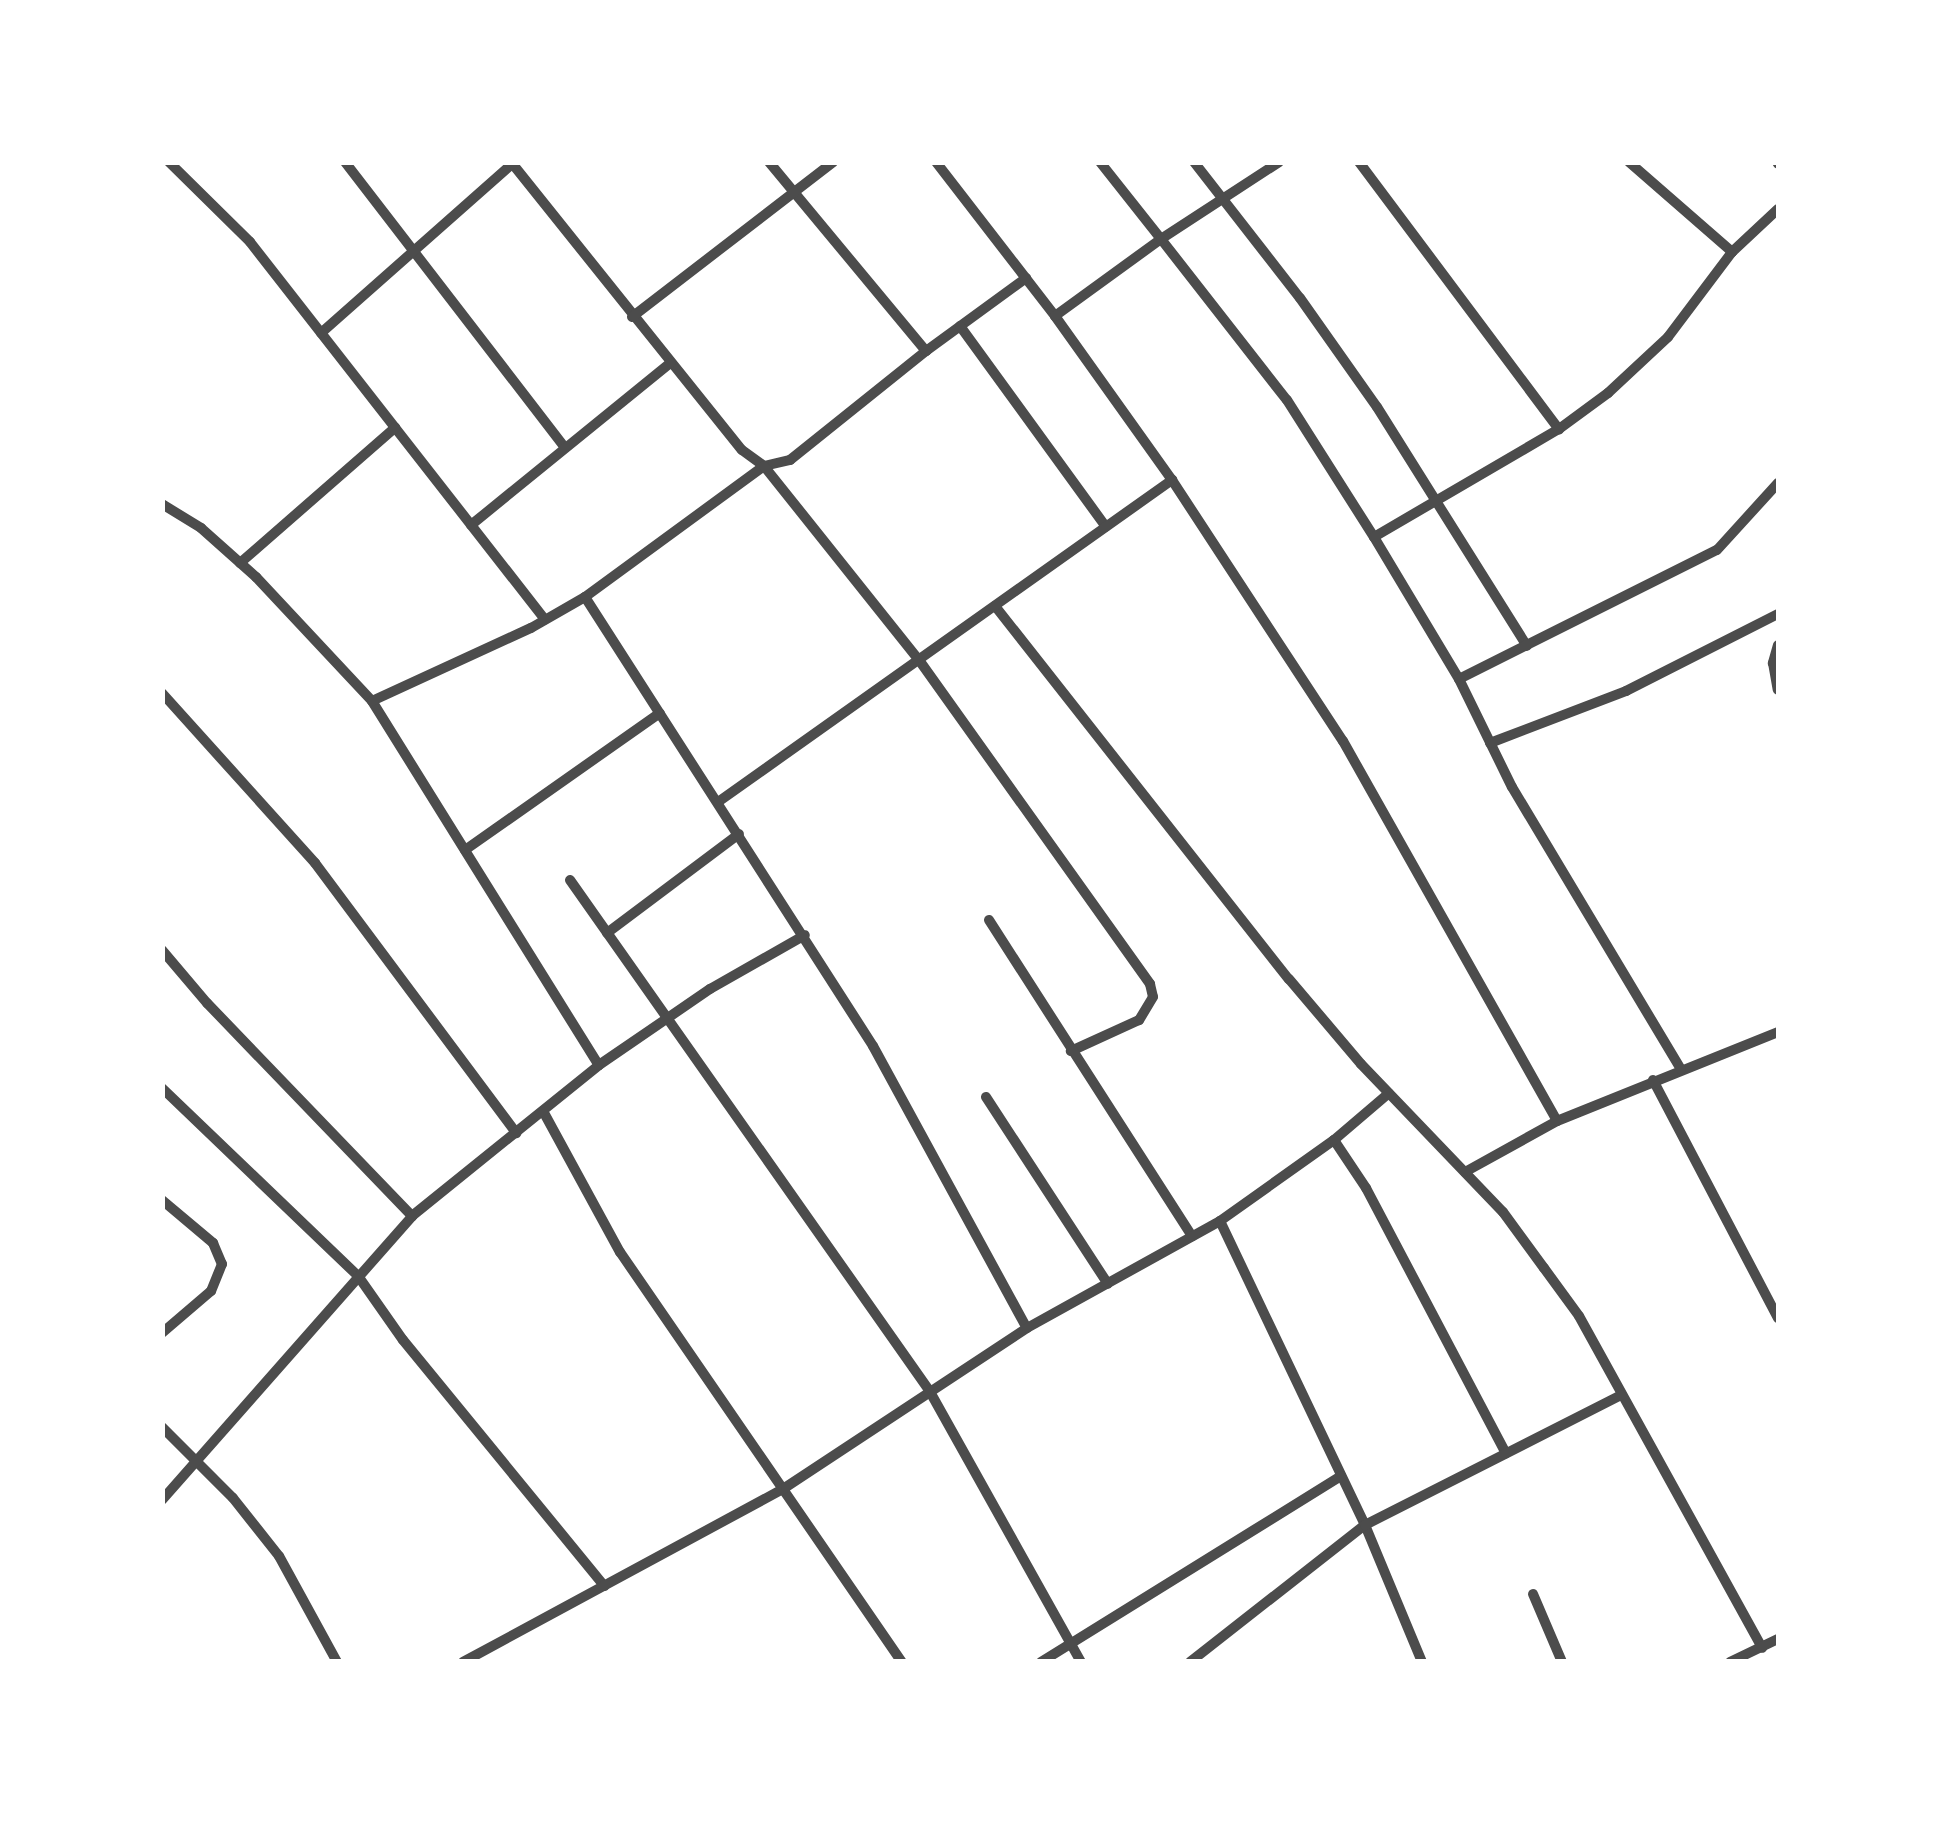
<!DOCTYPE html>
<style>
body{margin:0}
#map{position:relative;width:1941px;height:1824px;overflow:hidden;background:#fff;font-family:"Alegreya Sans",sans-serif}
div>[style]{position:absolute}
.minor>*{height:10px;margin:-5px;padding:0 5px;transform-origin:5px;border-radius:5px;background:#4c4c4c}
span{translate:-50% -50%;white-space:nowrap;text-align:center;line-height:1.15;-webkit-text-stroke:9px #fff;paint-order:stroke}
.frame{position:absolute;inset:0;border:165px solid #fff;pointer-events:none}
</style>
<div id="map">
<div class="minor">
<i style="left:169px;top:162px;width:114px;rotate:44.6deg"></i>
<i style="left:250px;top:242px;width:479px;rotate:52deg"></i>
<i style="left:345px;top:162px;width:359px;rotate:52.4deg"></i>
<i style="left:511px;top:162px;width:369px;rotate:51.3deg"></i>
<i style="left:742px;top:450px;width:27px;rotate:36deg"></i>
<i style="left:764px;top:466px;width:27px;rotate:-13deg"></i>
<i style="left:790px;top:460px;width:174px;rotate:-38.7deg"></i>
<i style="left:926px;top:351px;width:124px;rotate:-36.1deg"></i>
<i style="left:769px;top:162px;width:246px;rotate:50.3deg"></i>
<i style="left:936px;top:162px;width:195px;rotate:52.3deg"></i>
<i style="left:1055px;top:316px;width:201px;rotate:54.5deg"></i>
<i style="left:1172px;top:480px;width:312px;rotate:56.8deg"></i>
<i style="left:1343px;top:741px;width:436px;rotate:60.6deg"></i>
<i style="left:1557px;top:1121px;width:238px;rotate:-21.9deg"></i>
<i style="left:1100px;top:162px;width:98px;rotate:51.6deg"></i>
<i style="left:1161px;top:239px;width:141px;rotate:-33.1deg"></i>
<i style="left:1194px;top:162px;width:172px;rotate:52.1deg"></i>
<i style="left:1300px;top:298px;width:133px;rotate:54.8deg"></i>
<i style="left:1377px;top:407px;width:282px;rotate:57.9deg"></i>
<i style="left:1359px;top:162px;width:334px;rotate:53.2deg"></i>
<i style="left:1559px;top:429px;width:61px;rotate:-36.3deg"></i>
<i style="left:1608px;top:393px;width:82px;rotate:-43deg"></i>
<i style="left:1668px;top:337px;width:106px;rotate:-53deg"></i>
<i style="left:1629px;top:162px;width:137px;rotate:41.1deg"></i>
<i style="left:1732px;top:252px;width:63px;rotate:-43.1deg"></i>
<i style="left:1777px;top:162px;width:2px;rotate:63deg"></i>
<i style="left:1055px;top:316px;width:131px;rotate:-36deg"></i>
<i style="left:1161px;top:239px;width:204px;rotate:52deg"></i>
<i style="left:1287px;top:400px;width:162px;rotate:57.6deg"></i>
<i style="left:1374px;top:537px;width:165px;rotate:59.1deg"></i>
<i style="left:1459px;top:679px;width:120px;rotate:63.9deg"></i>
<i style="left:1512px;top:787px;width:329px;rotate:59.1deg"></i>
<i style="left:632px;top:317px;width:254px;rotate:-37.6deg"></i>
<i style="left:960px;top:326px;width:248px;rotate:54deg"></i>
<i style="left:321px;top:333px;width:255px;rotate:-41.5deg"></i>
<i style="left:162px;top:504px;width:46px;rotate:31.6deg"></i>
<i style="left:201px;top:528px;width:74px;rotate:41.7deg"></i>
<i style="left:256px;top:577px;width:170px;rotate:46.9deg"></i>
<i style="left:372px;top:701px;width:429px;rotate:58.1deg"></i>
<i style="left:471px;top:525px;width:257px;rotate:-39.1deg"></i>
<i style="left:1374px;top:537px;width:214px;rotate:-30.3deg"></i>
<i style="left:240px;top:563px;width:206px;rotate:-41.1deg"></i>
<i style="left:585px;top:597px;width:533px;rotate:57.32deg"></i>
<i style="left:873px;top:1046px;width:321px;rotate:61.4deg"></i>
<i style="left:995px;top:606px;width:475px;rotate:51.8deg"></i>
<i style="left:1289px;top:979px;width:111px;rotate:49.7deg"></i>
<i style="left:1361px;top:1064px;width:205px;rotate:46.2deg"></i>
<i style="left:1503px;top:1212px;width:69px;rotate:53.8deg"></i>
<i style="left:1544px;top:1268px;width:59px;rotate:53.9deg"></i>
<i style="left:1579px;top:1316px;width:379px;rotate:61.1deg"></i>
<i style="left:1778px;top:645px;width:19px;rotate:106deg"></i>
<i style="left:1773px;top:663px;width:27px;rotate:80deg"></i>
<i style="left:1459px;top:679px;width:288px;rotate:-26.6deg"></i>
<i style="left:1717px;top:550px;width:91px;rotate:-47.7deg"></i>
<i style="left:162px;top:693px;width:229px;rotate:48deg"></i>
<i style="left:315px;top:863px;width:337px;rotate:53.3deg"></i>
<i style="left:372px;top:701px;width:175px;rotate:-24.7deg"></i>
<i style="left:531px;top:628px;width:62px;rotate:-29.9deg"></i>
<i style="left:585px;top:597px;width:222px;rotate:-36.2deg"></i>
<i style="left:764px;top:466px;width:248px;rotate:51.4deg"></i>
<i style="left:919px;top:660px;width:398px;rotate:54.5deg"></i>
<i style="left:1150px;top:984px;width:13px;rotate:77deg"></i>
<i style="left:1153px;top:997px;width:27px;rotate:121deg"></i>
<i style="left:1139px;top:1020px;width:75px;rotate:155.5deg"></i>
<i style="left:1490px;top:743px;width:146px;rotate:-20.9deg"></i>
<i style="left:1626px;top:691px;width:170px;rotate:-26.9deg"></i>
<i style="left:718px;top:802px;width:557px;rotate:-35.35deg"></i>
<i style="left:465px;top:850px;width:238px;rotate:-35.1deg"></i>
<i style="left:570px;top:880px;width:624px;rotate:54.86deg"></i>
<i style="left:929px;top:1390px;width:312px;rotate:60.8deg"></i>
<i style="left:989px;top:920px;width:376px;rotate:57.3deg"></i>
<i style="left:607px;top:933px;width:165px;rotate:-36.9deg"></i>
<i style="left:162px;top:950px;width:70px;rotate:49.7deg"></i>
<i style="left:207px;top:1003px;width:296px;rotate:46.1deg"></i>
<i style="left:1653px;top:1080px;width:269px;rotate:62.3deg"></i>
<i style="left:162px;top:1088px;width:272px;rotate:43.8deg"></i>
<i style="left:358px;top:1276px;width:78px;rotate:54.9deg"></i>
<i style="left:403px;top:1340px;width:318px;rotate:50.7deg"></i>
<i style="left:986px;top:1097px;width:223px;rotate:56.9deg"></i>
<i style="left:543px;top:1111px;width:161px;rotate:61.4deg"></i>
<i style="left:620px;top:1252px;width:498px;rotate:55.5deg"></i>
<i style="left:1334px;top:1140px;width:58px;rotate:56.3deg"></i>
<i style="left:1366px;top:1188px;width:300px;rotate:62.2deg"></i>
<i style="left:1465px;top:1172px;width:105px;rotate:-29deg"></i>
<i style="left:162px;top:1200px;width:67px;rotate:40.1deg"></i>
<i style="left:213px;top:1243px;width:23px;rotate:67deg"></i>
<i style="left:222px;top:1264px;width:29px;rotate:112deg"></i>
<i style="left:211px;top:1291px;width:65px;rotate:139.4deg"></i>
<i style="left:1220px;top:1221px;width:337px;rotate:64.5deg"></i>
<i style="left:1365px;top:1525px;width:148px;rotate:67.4deg"></i>
<i style="left:162px;top:1427px;width:100px;rotate:45deg"></i>
<i style="left:233px;top:1498px;width:74px;rotate:51.6deg"></i>
<i style="left:279px;top:1556px;width:121px;rotate:61.3deg"></i>
<i style="left:162px;top:1500px;width:378px;rotate:-48.6deg"></i>
<i style="left:412px;top:1216px;width:240px;rotate:-38.9deg"></i>
<i style="left:599px;top:1065px;width:135px;rotate:-34.4deg"></i>
<i style="left:710px;top:989px;width:109px;rotate:-29.6deg"></i>
<i style="left:1533px;top:1594px;width:74px;rotate:66.9deg"></i>
<i style="left:463px;top:1662px;width:367px;rotate:-28.4deg"></i>
<i style="left:786px;top:1487px;width:289px;rotate:-33.4deg"></i>
<i style="left:1027px;top:1328px;width:221px;rotate:-29deg"></i>
<i style="left:1220px;top:1221px;width:140px;rotate:-35.4deg"></i>
<i style="left:1334px;top:1140px;width:72px;rotate:-40.5deg"></i>
<i style="left:1041px;top:1662px;width:353px;rotate:-31.8deg"></i>
<i style="left:1190px;top:1662px;width:222px;rotate:-38.1deg"></i>
<i style="left:1365px;top:1525px;width:287px;rotate:-26.9deg"></i>
<i style="left:1730px;top:1662px;width:53px;rotate:-25.6deg"></i>
</div>
<div class="frame"></div>
</div>
